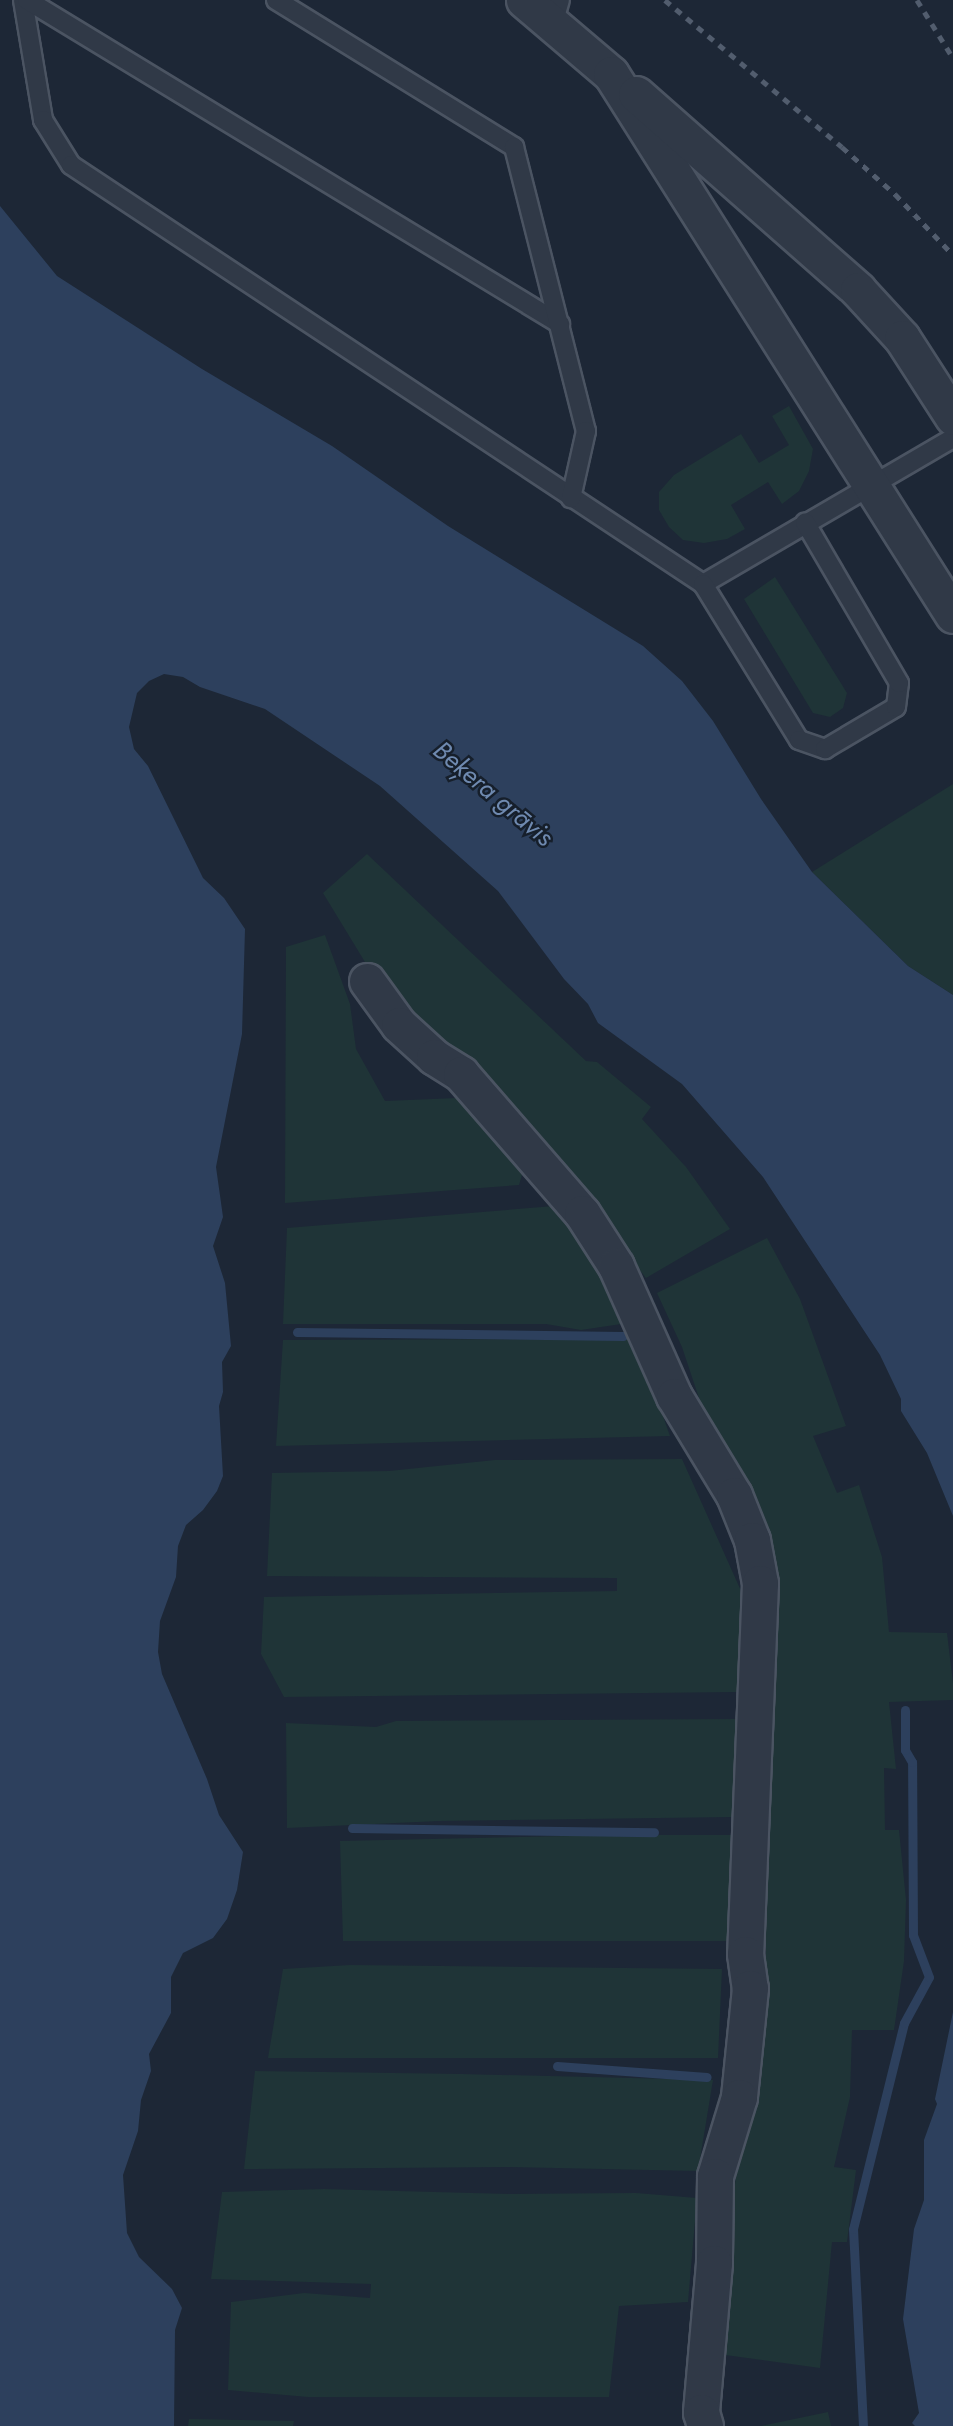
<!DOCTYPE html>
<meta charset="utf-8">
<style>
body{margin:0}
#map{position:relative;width:953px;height:2426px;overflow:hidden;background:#1d2736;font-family:Jost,sans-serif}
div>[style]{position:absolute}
.green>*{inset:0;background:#1f3437}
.water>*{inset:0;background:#2d405d}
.stream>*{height:9px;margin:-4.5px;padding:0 4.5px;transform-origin:4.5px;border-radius:4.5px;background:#2d405d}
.roads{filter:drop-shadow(2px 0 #4b5462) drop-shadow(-2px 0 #4b5462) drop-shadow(0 2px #4b5462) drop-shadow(0 -2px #4b5462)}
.service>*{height:18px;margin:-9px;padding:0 9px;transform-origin:9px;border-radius:9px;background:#303947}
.minor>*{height:35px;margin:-17.5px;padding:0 17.5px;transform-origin:17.5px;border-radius:17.5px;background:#303947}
.rail>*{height:5px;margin-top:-2.5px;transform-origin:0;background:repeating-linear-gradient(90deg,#525d6e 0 7px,transparent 0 14px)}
span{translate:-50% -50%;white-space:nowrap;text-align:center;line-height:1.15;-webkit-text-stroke:5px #161f2b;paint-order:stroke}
.water-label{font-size:26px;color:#6f8ab0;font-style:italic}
</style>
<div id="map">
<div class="green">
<i style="clip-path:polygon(789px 406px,813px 449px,809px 471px,799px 491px,782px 504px,768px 482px,731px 505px,745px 529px,727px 539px,704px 543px,683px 540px,669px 527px,659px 510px,659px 492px,674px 475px,741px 434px,759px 463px,789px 445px,772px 416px)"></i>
<i style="clip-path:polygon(775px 577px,847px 693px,843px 708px,830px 717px,813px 713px,744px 599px)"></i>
<i style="clip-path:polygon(953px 784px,953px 995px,908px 966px,812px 872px)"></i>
<i style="clip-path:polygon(367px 854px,586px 1061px,597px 1062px,651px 1107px,642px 1119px,686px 1167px,730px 1229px,646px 1278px,569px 1181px,382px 990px,323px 893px)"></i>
<i style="clip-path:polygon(325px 935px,350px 1004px,356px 1049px,385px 1101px,457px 1098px,524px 1168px,519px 1185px,285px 1203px,286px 947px)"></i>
<i style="clip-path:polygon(554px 1206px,601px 1267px,628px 1323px,581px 1330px,546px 1324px,283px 1324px,287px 1228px)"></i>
<i style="clip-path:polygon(767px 1238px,800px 1299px,846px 1426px,813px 1436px,837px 1493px,859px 1485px,882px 1557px,889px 1632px,947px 1633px,953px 1683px,953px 1700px,889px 1702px,896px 1769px,884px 1768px,885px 1830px,899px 1830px,906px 1900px,904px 1961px,894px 2030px,852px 2030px,850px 2097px,834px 2167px,856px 2170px,847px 2242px,832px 2242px,820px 2368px,718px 2354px,738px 2155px,762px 2019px,766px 1954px,765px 1858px,774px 1698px,771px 1578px,703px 1410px,682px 1347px,657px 1293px)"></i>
<i style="clip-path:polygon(636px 1339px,670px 1436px,276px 1446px,283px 1340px)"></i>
<i style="clip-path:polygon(682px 1459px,742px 1593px,744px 1605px,737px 1692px,284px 1697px,261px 1654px,264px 1597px,617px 1591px,617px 1578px,267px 1576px,272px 1473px,389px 1471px,495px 1460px)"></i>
<i style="clip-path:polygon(737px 1719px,733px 1817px,439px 1821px,287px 1828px,286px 1723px,376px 1727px,396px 1721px)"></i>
<i style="clip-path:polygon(618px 1835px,731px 1835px,729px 1941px,343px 1941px,340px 1841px)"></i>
<i style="clip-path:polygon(350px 1965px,722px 1969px,718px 2058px,268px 2058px,283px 1969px)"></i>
<i style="clip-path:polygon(255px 2071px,462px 2074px,713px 2080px,698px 2171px,509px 2167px,244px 2169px)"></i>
<i style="clip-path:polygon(324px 2189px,509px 2194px,636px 2193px,697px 2198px,688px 2302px,619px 2306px,609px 2397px,308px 2397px,228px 2390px,231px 2302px,304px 2293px,370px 2298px,371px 2284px,211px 2279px,222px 2192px)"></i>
<i style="clip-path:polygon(828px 2412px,831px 2426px,761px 2426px)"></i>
<i style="clip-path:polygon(189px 2419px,294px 2421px,293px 2426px,188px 2426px)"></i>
</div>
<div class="water">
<i style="clip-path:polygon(0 206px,57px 276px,202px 369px,332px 446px,448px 526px,643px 646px,682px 681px,713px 721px,761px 799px,812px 872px,908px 966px,953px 995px,953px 1516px,927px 1453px,901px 1411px,901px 1399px,880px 1355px,763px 1177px,682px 1084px,598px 1023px,588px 1004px,564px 979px,498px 891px,380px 786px,265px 709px,200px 687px,183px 677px,164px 674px,149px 681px,137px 693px,129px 727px,134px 749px,148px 766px,203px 878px,224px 898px,245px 929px,242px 1034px,216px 1167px,223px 1217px,213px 1246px,225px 1283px,231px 1346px,222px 1362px,223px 1392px,219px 1406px,223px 1476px,217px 1491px,203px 1510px,186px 1525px,178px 1546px,176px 1577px,160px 1621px,158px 1652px,162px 1674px,207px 1779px,219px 1815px,243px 1852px,237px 1890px,227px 1919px,213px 1938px,183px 1953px,171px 1977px,171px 2013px,149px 2054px,151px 2071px,141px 2100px,138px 2131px,123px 2175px,127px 2233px,139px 2257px,172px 2289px,182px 2308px,175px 2330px,174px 2426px,0 2426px)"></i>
<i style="clip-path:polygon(953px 2012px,953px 2426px,915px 2426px,912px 2423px,919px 2413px,903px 2319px,914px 2229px,924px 2200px,924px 2140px,937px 2104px,935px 2099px)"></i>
</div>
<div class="stream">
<i style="left:297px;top:1332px;width:326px;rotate:0.7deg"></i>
<i style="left:352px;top:1828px;width:302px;rotate:0.8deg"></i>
<i style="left:557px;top:2066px;width:150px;rotate:4.2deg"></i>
<i style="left:863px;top:2426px;width:197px;rotate:-92.9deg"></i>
<i style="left:853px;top:2229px;width:212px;rotate:-76.1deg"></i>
<i style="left:904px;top:2023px;width:52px;rotate:-61.5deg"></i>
<i style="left:929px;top:1977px;width:45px;rotate:-110.9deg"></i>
<i style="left:913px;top:1935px;width:173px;rotate:-90.3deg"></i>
<i style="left:912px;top:1762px;width:14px;rotate:-120deg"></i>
<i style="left:905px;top:1750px;width:40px;rotate:-90deg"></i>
</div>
<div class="roads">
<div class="service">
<i style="left:23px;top:0;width:122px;rotate:80.5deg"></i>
<i style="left:43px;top:120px;width:53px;rotate:58.1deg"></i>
<i style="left:71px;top:165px;width:758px;rotate:33.54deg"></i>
<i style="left:703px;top:584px;width:290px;rotate:-30.3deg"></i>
<i style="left:27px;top:0;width:624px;rotate:31.29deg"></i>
<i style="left:276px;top:0;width:280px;rotate:31.7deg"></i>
<i style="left:514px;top:147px;width:293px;rotate:75.8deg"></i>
<i style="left:586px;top:431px;width:69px;rotate:102.6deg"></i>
<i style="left:553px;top:24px;width:25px;rotate:-74deg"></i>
<i style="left:703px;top:584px;width:183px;rotate:58.4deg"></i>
<i style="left:799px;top:740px;width:28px;rotate:19deg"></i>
<i style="left:825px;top:749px;width:82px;rotate:-30.6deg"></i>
<i style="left:896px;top:707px;width:24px;rotate:-83deg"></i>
<i style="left:899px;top:683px;width:186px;rotate:-120.3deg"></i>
</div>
<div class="minor">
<i style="left:524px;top:0;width:114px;rotate:40.4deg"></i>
<i style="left:611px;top:74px;width:640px;rotate:57.7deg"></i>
<i style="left:636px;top:94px;width:296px;rotate:41.4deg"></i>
<i style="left:858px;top:290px;width:65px;rotate:47.5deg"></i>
<i style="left:902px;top:338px;width:94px;rotate:57.2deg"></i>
<i style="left:367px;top:981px;width:54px;rotate:54deg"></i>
<i style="left:399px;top:1025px;width:47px;rotate:42.4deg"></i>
<i style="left:434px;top:1057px;width:32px;rotate:32deg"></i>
<i style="left:461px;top:1074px;width:184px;rotate:49deg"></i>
<i style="left:582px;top:1213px;width:63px;rotate:57.3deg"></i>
<i style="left:616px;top:1266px;width:142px;rotate:66deg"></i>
<i style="left:674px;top:1396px;width:116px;rotate:58.8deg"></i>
<i style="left:734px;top:1495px;width:48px;rotate:68.2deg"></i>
<i style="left:752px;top:1540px;width:44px;rotate:79.5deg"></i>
<i style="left:760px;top:1583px;width:371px;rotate:92.3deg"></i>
<i style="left:745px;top:1954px;width:34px;rotate:82deg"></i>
<i style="left:750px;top:1988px;width:110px;rotate:95.8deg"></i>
<i style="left:739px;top:2097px;width:83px;rotate:106.9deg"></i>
<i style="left:715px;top:2176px;width:87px;rotate:90.7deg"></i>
<i style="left:714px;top:2263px;width:150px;rotate:95deg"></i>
<i style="left:701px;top:2412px;width:15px;rotate:74deg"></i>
</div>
</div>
<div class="rail">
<i style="left:665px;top:0;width:230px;rotate:39.7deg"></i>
<i style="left:842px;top:147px;width:71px;rotate:41.6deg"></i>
<i style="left:895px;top:194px;width:84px;rotate:46.4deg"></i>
<i style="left:917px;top:0;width:68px;rotate:58.2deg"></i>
</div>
<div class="water-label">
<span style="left:493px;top:794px;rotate:40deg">Beķera grāvis</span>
</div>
</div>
